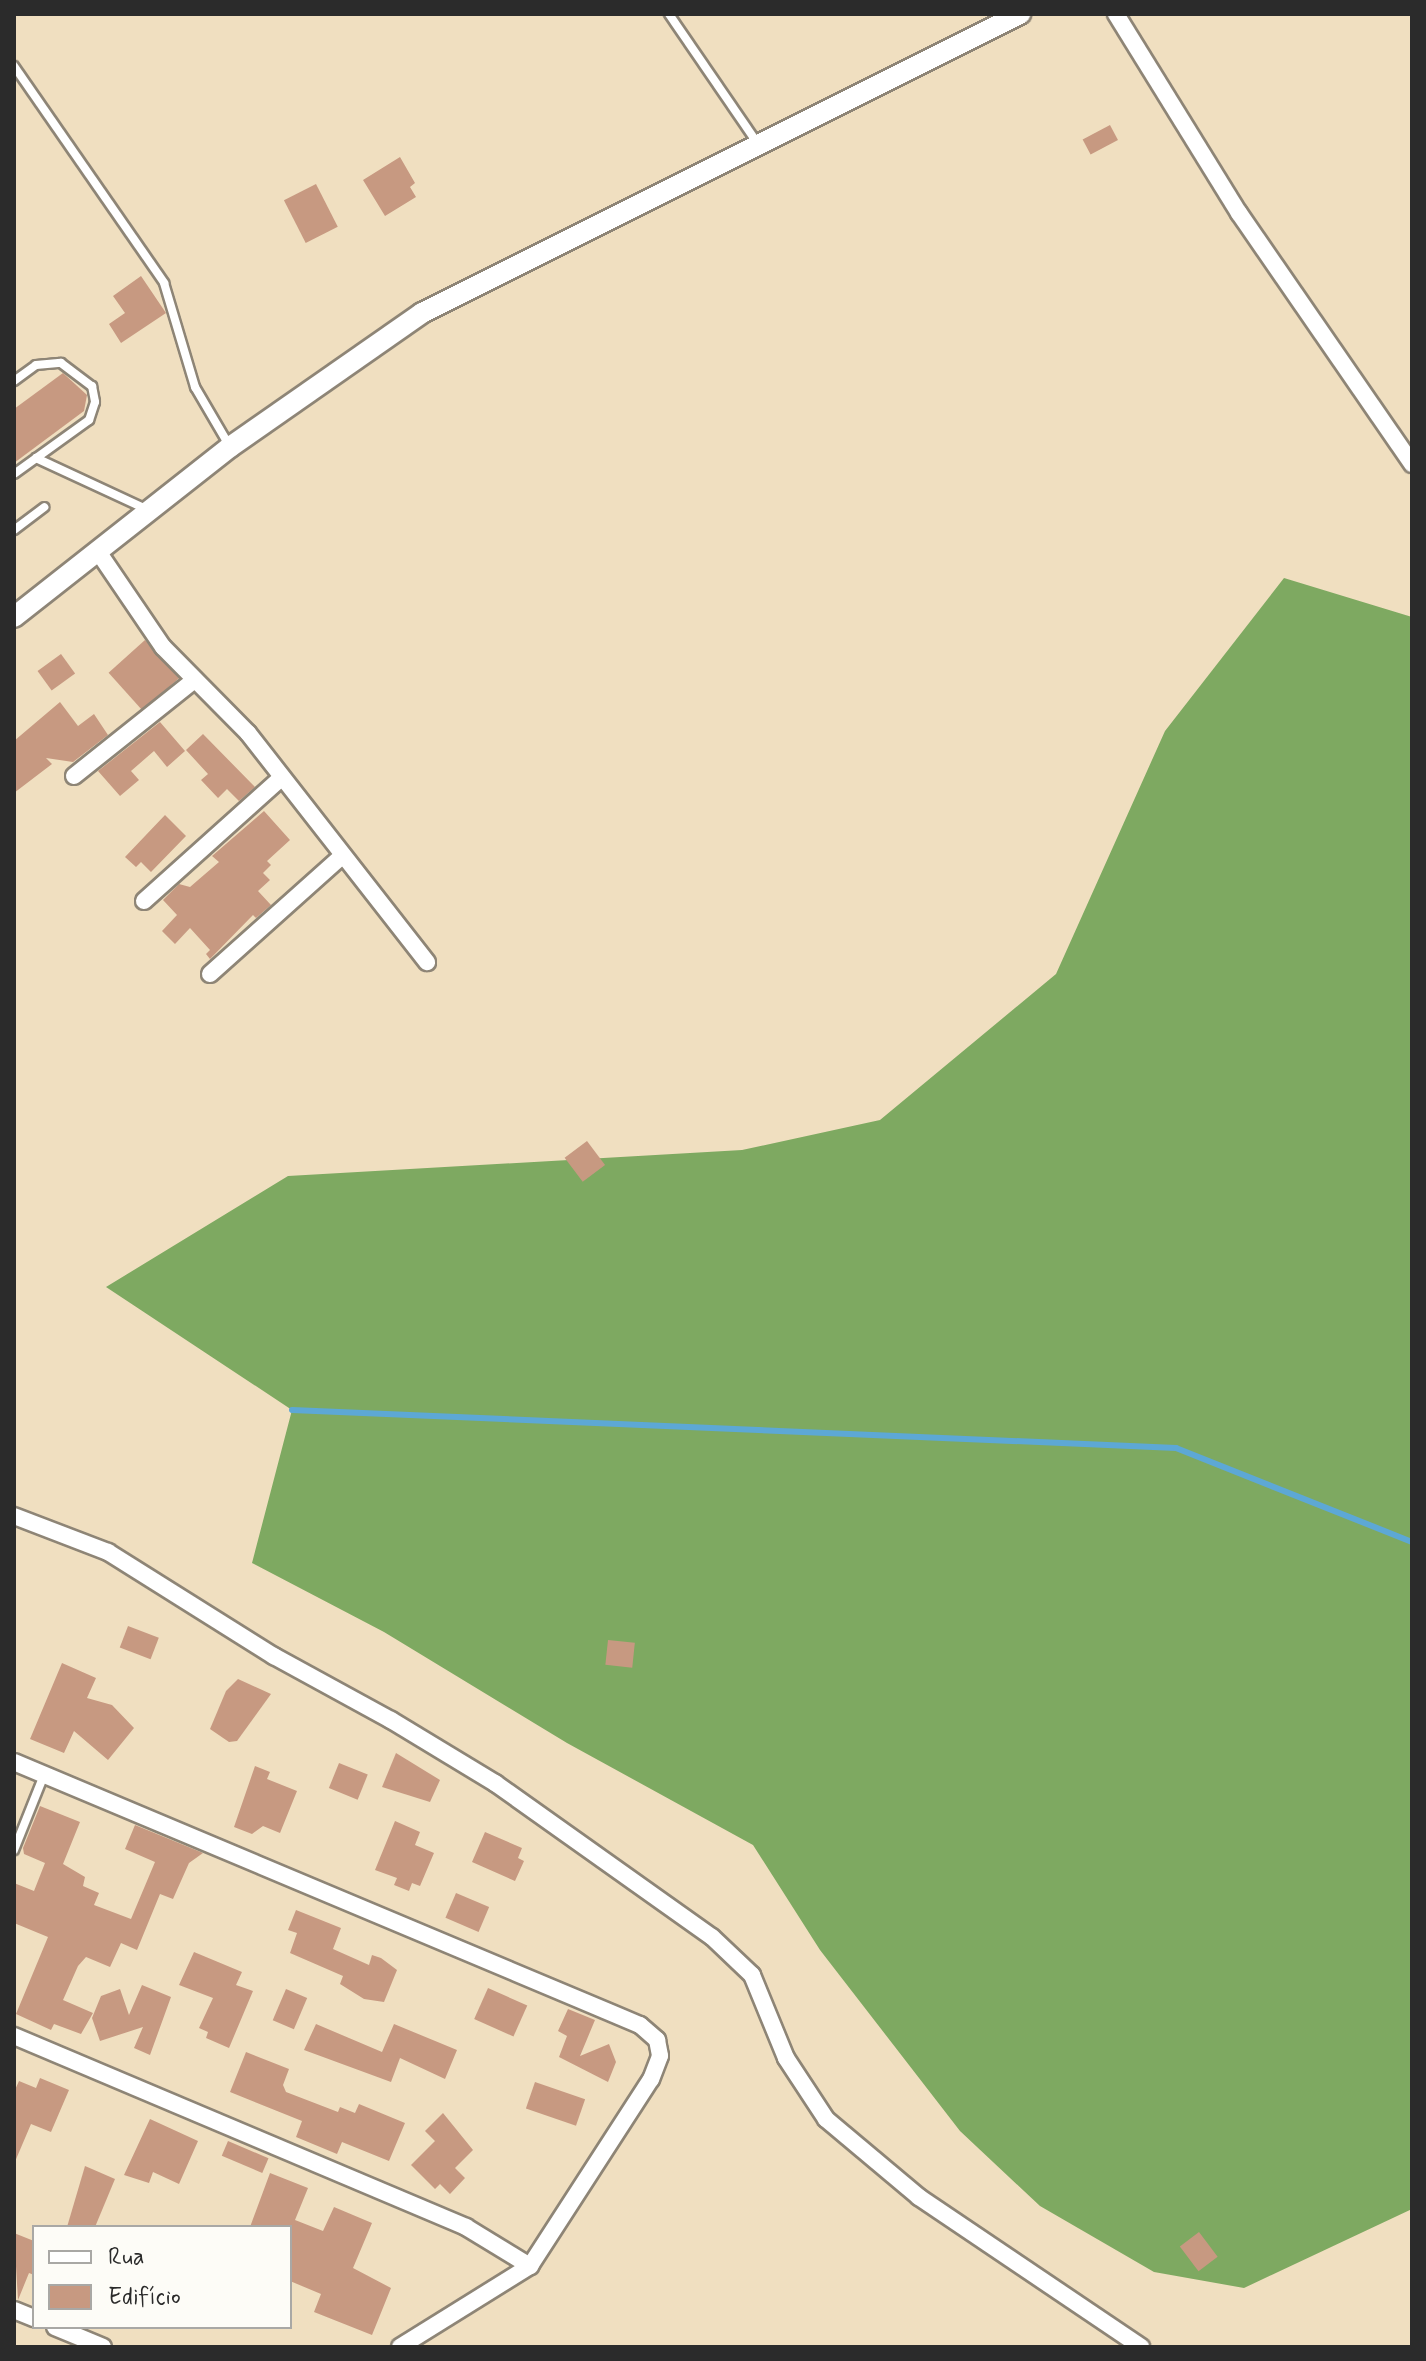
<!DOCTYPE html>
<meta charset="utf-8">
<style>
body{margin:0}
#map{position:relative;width:1426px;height:2361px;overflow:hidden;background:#f0dfc0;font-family:Mynerve,sans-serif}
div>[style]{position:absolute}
.forest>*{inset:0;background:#7ea961}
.stream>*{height:6px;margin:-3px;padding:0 3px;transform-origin:3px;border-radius:3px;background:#5da8d5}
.building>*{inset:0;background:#c79981;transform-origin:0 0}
.roads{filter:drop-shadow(2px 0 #8e8576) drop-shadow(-2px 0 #8e8576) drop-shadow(0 2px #8e8576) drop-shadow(0 -2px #8e8576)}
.service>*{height:8px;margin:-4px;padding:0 4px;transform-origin:4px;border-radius:4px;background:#fff}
.minor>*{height:16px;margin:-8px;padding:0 8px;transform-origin:8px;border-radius:8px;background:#fff}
.tertiary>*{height:20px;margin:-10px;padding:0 10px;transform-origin:10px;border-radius:10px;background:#fff}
span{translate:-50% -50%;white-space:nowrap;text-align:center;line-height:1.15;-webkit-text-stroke:6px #fdfcf7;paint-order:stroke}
.frame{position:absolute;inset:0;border:16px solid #2b2b2b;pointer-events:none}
.legend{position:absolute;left:32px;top:2225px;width:260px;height:104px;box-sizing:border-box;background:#fdfcf7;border:2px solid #a9a8a5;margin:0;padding:10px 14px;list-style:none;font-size:24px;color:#2b2b2b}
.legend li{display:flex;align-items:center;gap:16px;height:40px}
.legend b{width:40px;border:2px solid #a9a8a5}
</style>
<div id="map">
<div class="forest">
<i style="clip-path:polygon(1284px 578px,1412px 617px,1412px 2209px,1244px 2288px,1154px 2272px,1040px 2206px,960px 2131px,820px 1950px,753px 1845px,567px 1743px,384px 1632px,252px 1563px,292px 1410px,106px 1287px,288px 1176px,742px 1150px,880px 1120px,1056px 974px,1165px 731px)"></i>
</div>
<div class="stream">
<i style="left:292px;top:1410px;width:885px;rotate:2.46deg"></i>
<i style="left:1176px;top:1448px;width:254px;rotate:21.7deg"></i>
</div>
<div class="building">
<i style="left:1110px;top:125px;width:17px;height:31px;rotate:62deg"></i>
<i style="clip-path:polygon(400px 157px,415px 183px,410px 187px,416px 197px,385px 216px,363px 180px)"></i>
<i style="left:316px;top:184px;width:48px;height:36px;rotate:63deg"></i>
<i style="clip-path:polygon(141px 276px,166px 313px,121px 343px,109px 324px,125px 313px,113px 296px)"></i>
<i style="clip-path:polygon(63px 373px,87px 395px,84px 411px,14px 463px,14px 409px)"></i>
<i style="left:145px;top:640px;width:51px;height:49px;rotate:48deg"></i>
<i style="left:61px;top:654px;width:24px;height:29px;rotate:54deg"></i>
<i style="clip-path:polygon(60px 702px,78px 726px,94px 714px,108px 735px,73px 762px,46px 758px,52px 764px,14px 793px,14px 741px)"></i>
<i style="clip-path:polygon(160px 722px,185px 751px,167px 767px,154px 751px,131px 771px,139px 780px,120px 796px,98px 771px)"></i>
<i style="clip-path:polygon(203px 734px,255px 787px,239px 801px,227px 789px,218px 798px,201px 780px,208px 774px,186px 750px)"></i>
<i style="clip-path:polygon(264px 811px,290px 840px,267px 861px,271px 865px,263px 873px,270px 880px,258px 891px,271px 905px,256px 918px,253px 915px,210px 959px,206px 954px,210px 950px,190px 928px,175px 944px,162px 931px,177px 915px,163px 900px,179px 884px,190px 887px,219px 862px,212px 856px)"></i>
<i style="clip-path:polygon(165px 815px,186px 836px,151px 872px,141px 862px,136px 867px,125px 857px)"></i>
<i style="left:587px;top:1141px;width:30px;height:28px;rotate:53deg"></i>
<i style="left:128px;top:1626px;width:33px;height:23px;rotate:21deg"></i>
<i style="left:608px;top:1640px;width:27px;height:25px;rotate:6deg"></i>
<i style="clip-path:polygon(62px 1663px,96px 1678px,87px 1698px,112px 1705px,134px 1728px,108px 1760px,74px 1731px,64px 1753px,30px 1739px)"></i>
<i style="clip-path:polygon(238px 1679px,271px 1694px,237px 1741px,229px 1742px,210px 1729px,226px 1691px)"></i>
<i style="clip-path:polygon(396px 1753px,440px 1780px,430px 1802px,382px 1787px)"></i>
<i style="left:339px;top:1763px;width:31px;height:27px;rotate:22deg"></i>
<i style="clip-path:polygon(255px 1766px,270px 1772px,267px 1779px,297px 1791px,280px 1833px,263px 1826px,252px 1834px,234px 1827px)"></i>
<i style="clip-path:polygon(40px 1806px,80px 1822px,63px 1864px,85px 1877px,83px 1886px,99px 1893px,94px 1905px,131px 1919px,155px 1862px,125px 1849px,135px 1825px,203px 1853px,189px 1863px,173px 1899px,160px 1894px,137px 1950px,121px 1943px,110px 1967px,86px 1957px,78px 1966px,63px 2000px,93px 2013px,81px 2034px,54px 2024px,51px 2030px,16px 2014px,48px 1937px,14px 1923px,14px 1883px,34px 1891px,45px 1863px,24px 1854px,23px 1848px)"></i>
<i style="clip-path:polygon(395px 1821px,420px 1832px,415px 1845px,434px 1853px,420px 1886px,412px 1883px,409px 1891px,394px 1885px,397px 1878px,375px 1870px)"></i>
<i style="clip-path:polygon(485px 1832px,522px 1848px,518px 1858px,524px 1861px,515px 1881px,472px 1862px)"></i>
<i style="left:456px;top:1893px;width:36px;height:27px;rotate:23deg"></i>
<i style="clip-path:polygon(296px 1910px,341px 1928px,333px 1949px,369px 1965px,372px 1955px,381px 1958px,397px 1970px,384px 2002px,364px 1999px,340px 1984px,343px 1976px,290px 1953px,297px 1933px,288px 1930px)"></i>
<i style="clip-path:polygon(194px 1952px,242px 1972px,236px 1985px,253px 1991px,229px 2048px,206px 2038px,208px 2032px,199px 2028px,213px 1998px,179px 1985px)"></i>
<i style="clip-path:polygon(142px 1985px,171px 1997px,150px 2055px,134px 2048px,143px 2027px,100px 2041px,92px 2018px,101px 1996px,120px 1989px,129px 2015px)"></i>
<i style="left:488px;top:1988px;width:43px;height:34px;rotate:24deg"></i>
<i style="left:286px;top:1989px;width:23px;height:34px;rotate:23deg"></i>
<i style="clip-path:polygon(568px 2009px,595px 2020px,580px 2056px,609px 2044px,616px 2062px,608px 2082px,559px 2057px,567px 2036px,558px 2031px)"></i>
<i style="clip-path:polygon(316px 2024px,382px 2052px,394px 2024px,457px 2050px,445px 2079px,400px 2058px,391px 2082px,304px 2050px)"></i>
<i style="clip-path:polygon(246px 2052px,289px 2069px,283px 2085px,286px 2092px,338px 2112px,340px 2107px,355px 2113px,359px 2104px,405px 2123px,389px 2161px,342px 2142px,337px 2154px,296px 2137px,302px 2121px,230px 2092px)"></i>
<i style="clip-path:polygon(40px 2078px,69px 2090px,51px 2132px,31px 2124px,14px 2164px,14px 2092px,19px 2081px,36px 2088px)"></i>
<i style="left:535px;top:2082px;width:53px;height:28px;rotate:19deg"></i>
<i style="clip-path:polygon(443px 2113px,473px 2150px,455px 2168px,465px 2178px,450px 2194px,440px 2184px,435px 2189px,411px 2165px,435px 2141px,425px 2131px)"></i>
<i style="clip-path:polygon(150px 2119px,198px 2141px,179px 2184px,153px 2172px,149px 2183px,124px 2175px)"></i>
<i style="left:228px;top:2141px;width:44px;height:16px;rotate:23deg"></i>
<i style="clip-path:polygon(85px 2166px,115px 2179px,95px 2227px,67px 2227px)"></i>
<i style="clip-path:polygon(270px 2173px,308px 2188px,295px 2220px,323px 2231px,334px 2207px,372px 2223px,353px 2268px,391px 2288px,372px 2335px,314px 2312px,321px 2294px,290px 2281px,290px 2227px,250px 2227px)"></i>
<i style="left:1199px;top:2232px;width:31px;height:24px;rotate:53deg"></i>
<i style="clip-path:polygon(14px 2233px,34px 2241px,34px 2275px,29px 2273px,18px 2300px)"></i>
</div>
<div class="roads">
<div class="service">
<i style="left:669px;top:14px;width:158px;rotate:55.6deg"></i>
<i style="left:14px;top:66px;width:264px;rotate:55.3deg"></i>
<i style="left:164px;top:283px;width:109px;rotate:73.4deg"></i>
<i style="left:195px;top:387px;width:69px;rotate:59.7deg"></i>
<i style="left:14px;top:381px;width:27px;rotate:-36deg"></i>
<i style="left:36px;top:365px;width:25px;rotate:-5deg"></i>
<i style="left:61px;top:363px;width:39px;rotate:37deg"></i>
<i style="left:92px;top:386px;width:16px;rotate:79deg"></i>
<i style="left:95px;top:402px;width:19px;rotate:108deg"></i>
<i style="left:89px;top:420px;width:92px;rotate:144.2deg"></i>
<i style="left:36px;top:458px;width:121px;rotate:24.9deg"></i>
<i style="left:14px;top:530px;width:38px;rotate:-37deg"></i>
<i style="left:14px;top:1850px;width:81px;rotate:-68.2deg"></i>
</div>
<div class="minor">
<i style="left:1116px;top:14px;width:234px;rotate:58.3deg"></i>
<i style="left:1239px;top:213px;width:305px;rotate:55.4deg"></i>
<i style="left:99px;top:553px;width:114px;rotate:55.8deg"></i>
<i style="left:163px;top:647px;width:121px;rotate:45.3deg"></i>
<i style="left:248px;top:733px;width:291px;rotate:52deg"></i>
<i style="left:74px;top:776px;width:152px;rotate:-38.6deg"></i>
<i style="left:144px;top:901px;width:183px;rotate:-41.9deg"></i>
<i style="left:210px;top:974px;width:178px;rotate:-41.8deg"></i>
<i style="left:14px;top:1516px;width:101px;rotate:21deg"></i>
<i style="left:108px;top:1552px;width:196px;rotate:32.1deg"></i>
<i style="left:274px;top:1656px;width:133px;rotate:28.7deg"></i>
<i style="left:391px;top:1720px;width:122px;rotate:31.2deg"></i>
<i style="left:495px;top:1783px;width:266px;rotate:35.4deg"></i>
<i style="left:712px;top:1937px;width:55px;rotate:43.5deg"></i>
<i style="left:752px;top:1975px;width:90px;rotate:67.7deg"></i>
<i style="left:786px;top:2058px;width:73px;rotate:56.7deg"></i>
<i style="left:826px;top:2119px;width:121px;rotate:40deg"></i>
<i style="left:919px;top:2197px;width:268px;rotate:34deg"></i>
<i style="left:14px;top:1762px;width:679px;rotate:22.79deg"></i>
<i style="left:640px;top:2025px;width:23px;rotate:41deg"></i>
<i style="left:657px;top:2040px;width:16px;rotate:79deg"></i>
<i style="left:660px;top:2056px;width:25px;rotate:111deg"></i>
<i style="left:651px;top:2079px;width:223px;rotate:122.9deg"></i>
<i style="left:530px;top:2266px;width:153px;rotate:148.1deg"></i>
<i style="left:14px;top:2036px;width:491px;rotate:22.9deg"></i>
<i style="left:466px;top:2227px;width:75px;rotate:31.4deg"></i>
<i style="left:14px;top:2310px;width:22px;rotate:22deg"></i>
<i style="left:55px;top:2327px;width:52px;rotate:22.6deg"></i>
</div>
<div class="tertiary">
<i style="left:14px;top:617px;width:275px;rotate:-38.2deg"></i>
<i style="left:230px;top:447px;width:234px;rotate:-34.9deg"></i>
<i style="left:422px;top:313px;width:669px;rotate:-26.57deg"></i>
</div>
</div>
<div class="frame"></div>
<ul class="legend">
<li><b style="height:10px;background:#fff"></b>Rua</li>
<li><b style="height:22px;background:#c79981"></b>Edifício</li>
</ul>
</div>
